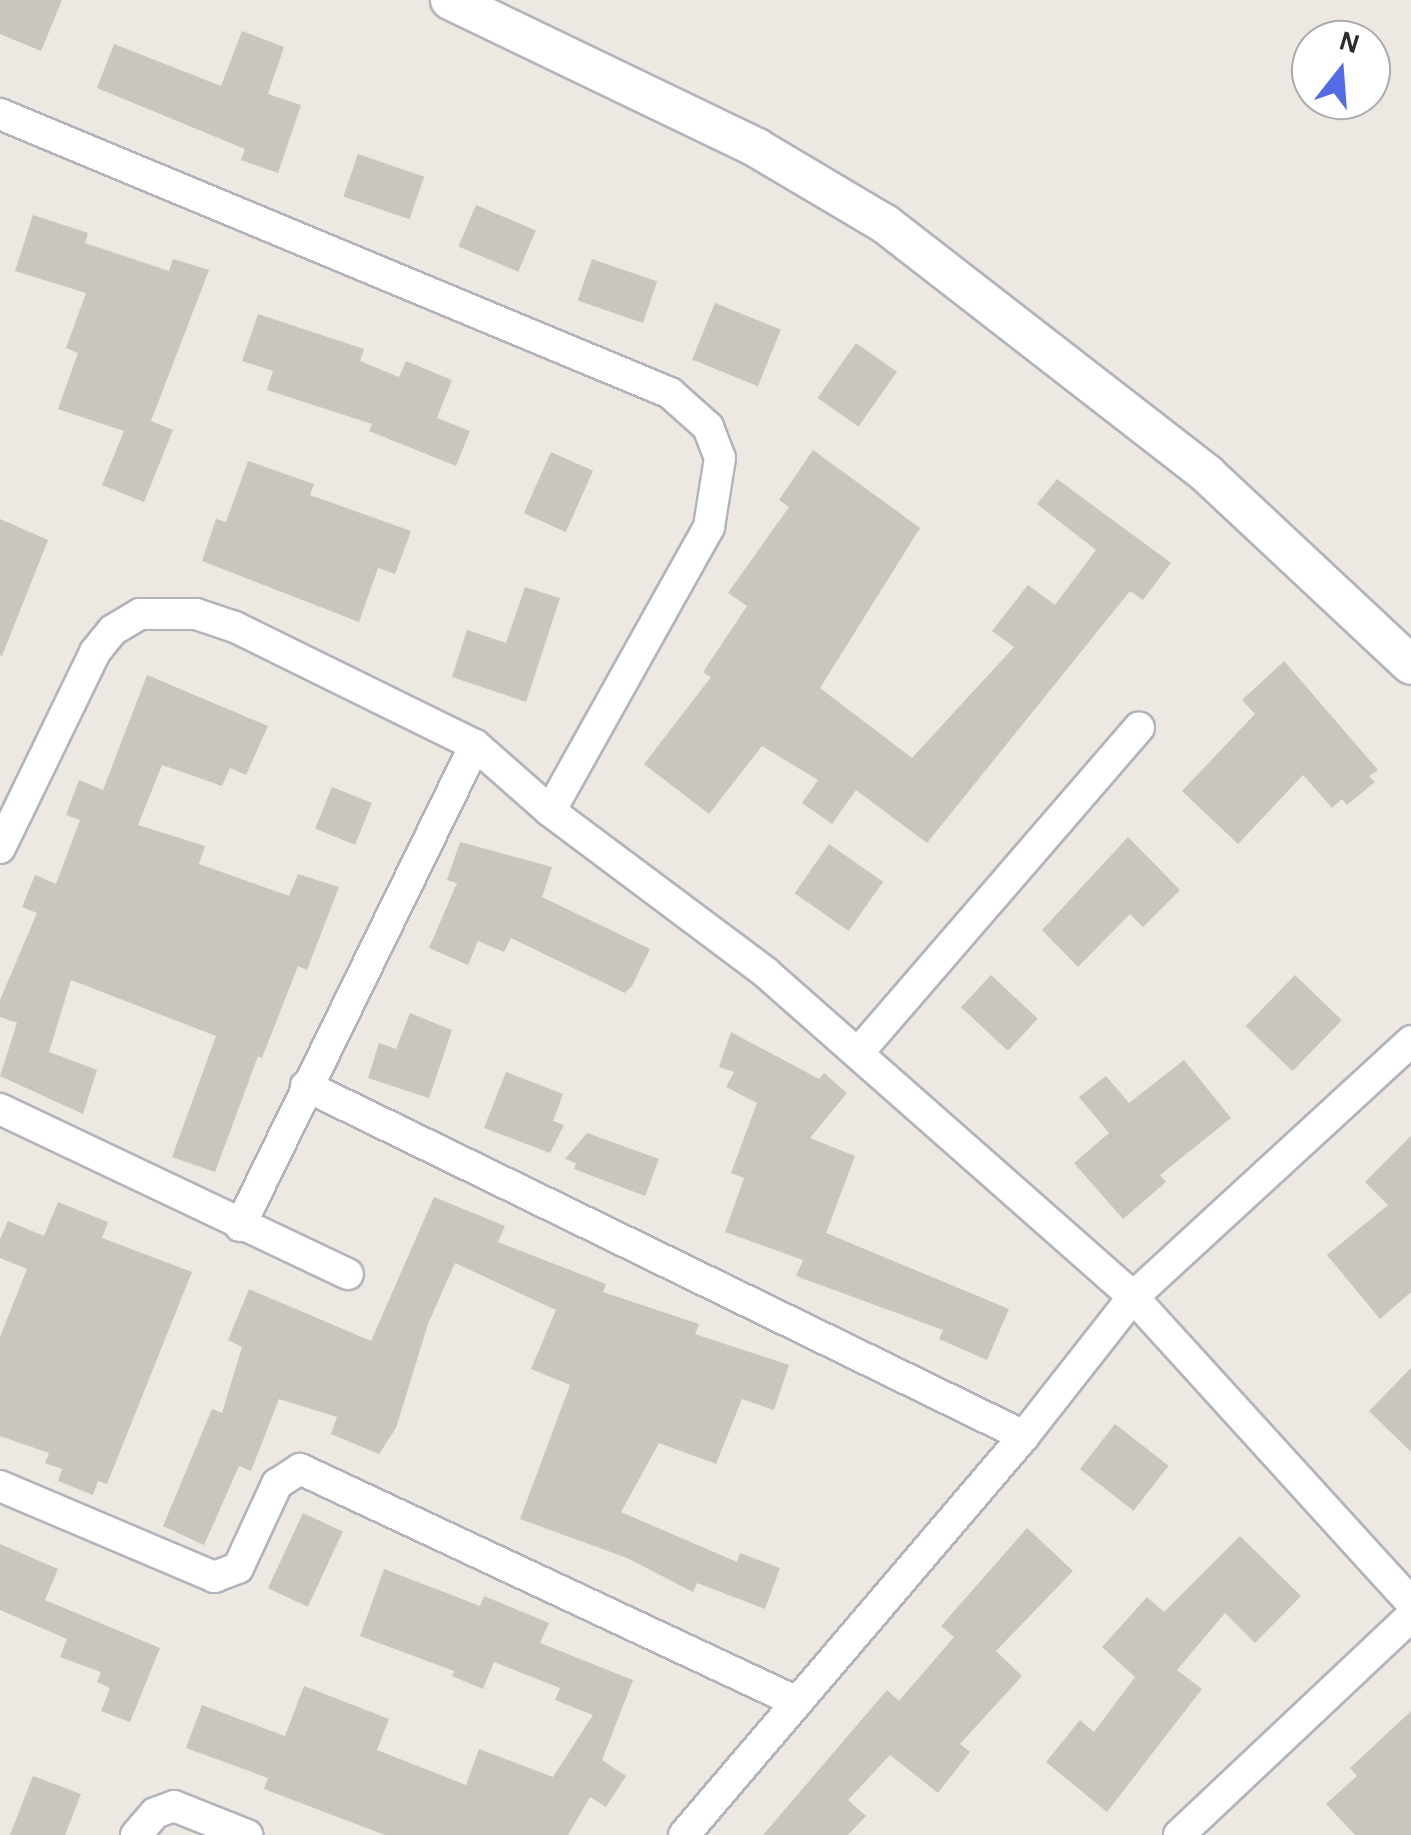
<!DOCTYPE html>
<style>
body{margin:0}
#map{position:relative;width:1411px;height:1835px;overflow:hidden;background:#ede8e1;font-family:"Alegreya Sans",sans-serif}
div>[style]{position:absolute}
.building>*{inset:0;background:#c9c6bf;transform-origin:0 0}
.roads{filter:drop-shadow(2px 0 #b2b3bb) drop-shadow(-2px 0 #b2b3bb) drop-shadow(0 2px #b2b3bb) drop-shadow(0 -2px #b2b3bb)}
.minor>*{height:30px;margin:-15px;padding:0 15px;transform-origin:15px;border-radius:15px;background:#fff}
.tertiary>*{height:38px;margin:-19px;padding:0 19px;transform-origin:19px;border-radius:19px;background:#fff}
span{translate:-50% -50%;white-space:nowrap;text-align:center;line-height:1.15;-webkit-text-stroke:10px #fff;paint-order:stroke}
.north{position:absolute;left:1291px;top:20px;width:100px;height:100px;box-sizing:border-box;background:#fff;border:2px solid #ababab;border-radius:50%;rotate:17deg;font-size:28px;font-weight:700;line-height:40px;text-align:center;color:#2d2d2d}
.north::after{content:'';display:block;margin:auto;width:35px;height:45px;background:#556be5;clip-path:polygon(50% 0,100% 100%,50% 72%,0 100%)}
</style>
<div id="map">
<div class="building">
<i style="clip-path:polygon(0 0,62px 0,41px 51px,0 34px)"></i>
<i style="clip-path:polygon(242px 31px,284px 47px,268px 94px,301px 105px,278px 173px,241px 160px,245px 149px,97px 88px,114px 44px,221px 86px)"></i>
<i style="left:358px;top:154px;width:70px;height:45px;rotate:19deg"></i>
<i style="left:476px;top:205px;width:65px;height:45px;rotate:23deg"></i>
<i style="clip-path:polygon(33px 215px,88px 233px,85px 243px,169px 271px,173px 259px,209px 270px,151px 421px,173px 430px,144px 502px,102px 485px,124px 431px,58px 409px,78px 353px,66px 348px,86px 293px,15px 271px)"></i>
<i style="left:592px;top:259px;width:69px;height:44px;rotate:19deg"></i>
<i style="left:715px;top:303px;width:71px;height:61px;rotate:22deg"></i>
<i style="clip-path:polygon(258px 314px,364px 349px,360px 361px,399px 377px,406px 361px,452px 380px,437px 418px,470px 431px,456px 466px,369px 431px,372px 424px,267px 390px,273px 371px,242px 361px)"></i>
<i style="left:856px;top:343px;width:50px;height:67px;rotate:35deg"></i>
<i style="clip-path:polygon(813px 450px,920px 528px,820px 688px,912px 758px,1014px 647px,992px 631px,1028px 585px,1055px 605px,1096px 550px,1037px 504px,1057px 479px,1171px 563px,1143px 600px,1130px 591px,927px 843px,856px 790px,832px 824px,802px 803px,818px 780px,762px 746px,709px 814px,644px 764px,711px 677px,703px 672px,747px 606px,728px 593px,789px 507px,779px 500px)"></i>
<i style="left:551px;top:452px;width:46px;height:67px;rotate:24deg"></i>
<i style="clip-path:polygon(248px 461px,314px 484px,310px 495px,411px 531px,395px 574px,378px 568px,359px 622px,202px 561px,216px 519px,226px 522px)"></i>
<i style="clip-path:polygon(0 519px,48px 540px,2px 656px,0 655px)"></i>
<i style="clip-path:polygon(525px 587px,560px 598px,526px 702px,452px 677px,467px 630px,506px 643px)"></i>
<i style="clip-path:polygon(1284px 661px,1378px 770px,1369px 776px,1375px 782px,1347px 805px,1342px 799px,1332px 808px,1303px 775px,1238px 844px,1182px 791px,1255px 714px,1242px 700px)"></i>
<i style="clip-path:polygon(147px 675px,268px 726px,246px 775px,230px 768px,222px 786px,162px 765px,138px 825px,205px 846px,199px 864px,289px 896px,298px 874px,339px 887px,307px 970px,298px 966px,262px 1058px,258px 1056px,215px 1172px,172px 1157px,216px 1036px,71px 980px,49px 1052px,97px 1070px,83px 1114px,0 1076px,17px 1023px,0 1017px,0 1000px,37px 913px,22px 907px,35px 875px,56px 884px,80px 820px,66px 815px,79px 780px,103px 790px)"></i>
<i style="left:332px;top:787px;width:43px;height:45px;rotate:22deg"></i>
<i style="clip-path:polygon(1128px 837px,1180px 890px,1143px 927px,1130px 914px,1078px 967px,1042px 930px)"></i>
<i style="clip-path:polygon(460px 842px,552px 867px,542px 897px,650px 949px,632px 986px,625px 993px,511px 938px,504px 952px,478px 941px,468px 965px,429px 948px,457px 883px,447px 880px)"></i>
<i style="left:829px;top:844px;width:66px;height:60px;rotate:35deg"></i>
<i style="left:991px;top:975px;width:64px;height:44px;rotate:43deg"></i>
<i style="left:1295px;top:975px;width:65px;height:71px;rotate:44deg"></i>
<i style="clip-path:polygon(410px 1013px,452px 1030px,429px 1098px,368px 1078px,379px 1043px,396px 1049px)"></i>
<i style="clip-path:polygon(731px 1032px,819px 1079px,824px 1073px,847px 1093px,810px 1138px,855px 1156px,826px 1233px,1009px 1309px,987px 1360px,939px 1339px,943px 1330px,796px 1276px,803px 1260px,725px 1232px,744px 1178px,731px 1173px,757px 1103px,726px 1087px,734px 1072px,719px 1067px)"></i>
<i style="clip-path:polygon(1184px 1060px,1231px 1118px,1160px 1175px,1166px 1182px,1123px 1219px,1074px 1163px,1109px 1133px,1079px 1097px,1106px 1076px,1129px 1103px)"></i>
<i style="clip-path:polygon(506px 1072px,563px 1094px,553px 1121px,564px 1125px,550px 1153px,484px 1128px)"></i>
<i style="clip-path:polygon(587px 1133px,659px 1159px,645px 1196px,574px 1169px,576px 1163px,565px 1159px)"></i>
<i style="clip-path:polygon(1411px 1136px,1411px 1292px,1380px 1319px,1327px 1255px,1388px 1205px,1365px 1182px)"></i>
<i style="clip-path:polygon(434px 1197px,505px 1226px,498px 1242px,606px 1284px,603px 1292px,699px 1324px,695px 1334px,789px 1365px,774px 1410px,742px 1399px,716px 1464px,659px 1443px,621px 1512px,737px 1562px,740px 1553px,780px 1568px,765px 1609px,697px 1583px,693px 1592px,627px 1558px,520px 1519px,570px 1385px,531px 1369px,556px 1310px,455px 1263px,428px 1324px,396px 1428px,379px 1454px,331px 1434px,337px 1417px,279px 1399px,251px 1471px,239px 1466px,204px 1545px,163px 1526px,212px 1409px,222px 1413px,242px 1347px,228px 1340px,249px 1289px,371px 1341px)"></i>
<i style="clip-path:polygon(58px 1202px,108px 1222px,102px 1238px,192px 1272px,107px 1484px,98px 1481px,93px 1495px,58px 1481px,62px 1469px,45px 1463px,49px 1453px,0 1436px,0 1337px,27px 1269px,0 1258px,0 1239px,8px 1221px,44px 1236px)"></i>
<i style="clip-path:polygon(1411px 1368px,1411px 1452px,1369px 1411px)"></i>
<i style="left:1115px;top:1424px;width:68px;height:57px;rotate:38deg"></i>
<i style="left:303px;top:1513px;width:44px;height:83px;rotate:25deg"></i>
<i style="clip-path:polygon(1027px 1528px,1073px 1571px,996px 1651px,1022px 1676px,960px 1744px,970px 1752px,938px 1793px,890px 1755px,848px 1800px,866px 1816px,848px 1835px,763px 1835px,887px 1690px,899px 1701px,954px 1637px,941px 1626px)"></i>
<i style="clip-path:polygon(1240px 1536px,1301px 1596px,1255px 1643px,1225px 1613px,1177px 1670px,1202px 1689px,1107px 1812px,1046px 1762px,1080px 1720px,1094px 1732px,1135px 1677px,1102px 1647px,1147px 1597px,1164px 1612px)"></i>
<i style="clip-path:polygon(0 1544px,58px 1569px,45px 1600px,160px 1648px,130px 1722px,101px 1711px,110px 1688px,97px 1682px,101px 1672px,60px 1657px,67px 1639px,0 1610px)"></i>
<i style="clip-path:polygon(384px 1569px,480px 1606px,484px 1596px,549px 1623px,540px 1643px,633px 1680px,602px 1760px,626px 1776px,606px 1807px,590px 1797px,568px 1835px,385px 1835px,264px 1789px,268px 1778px,186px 1748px,202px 1705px,285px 1736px,304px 1686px,389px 1719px,377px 1750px,466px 1785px,479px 1749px,553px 1777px,593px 1715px,555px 1700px,560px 1688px,494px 1662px,483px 1689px,452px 1676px,454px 1671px,360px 1636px)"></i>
<i style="clip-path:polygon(1411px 1711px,1411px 1835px,1355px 1835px,1326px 1804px,1357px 1776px,1350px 1768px)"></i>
<i style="clip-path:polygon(33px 1776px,81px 1794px,65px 1835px,10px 1835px)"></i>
</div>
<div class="roads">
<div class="minor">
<i style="left:0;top:114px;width:726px;rotate:22.61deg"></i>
<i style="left:670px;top:393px;width:51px;rotate:41.8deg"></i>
<i style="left:708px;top:427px;width:33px;rotate:69deg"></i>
<i style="left:720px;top:458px;width:70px;rotate:99.1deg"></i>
<i style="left:709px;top:527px;width:325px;rotate:119.2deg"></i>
<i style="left:0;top:848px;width:218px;rotate:-64.1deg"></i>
<i style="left:95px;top:652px;width:28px;rotate:-51deg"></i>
<i style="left:113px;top:630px;width:31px;rotate:-31deg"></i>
<i style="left:140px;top:614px;width:56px"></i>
<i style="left:196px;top:614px;width:41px;rotate:18.4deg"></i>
<i style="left:235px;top:627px;width:267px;rotate:26.2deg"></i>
<i style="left:475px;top:745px;width:100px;rotate:41.3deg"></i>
<i style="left:550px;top:811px;width:269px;rotate:36.8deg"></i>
<i style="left:765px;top:972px;width:491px;rotate:41.4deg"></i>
<i style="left:1133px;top:1297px;width:413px;rotate:47.7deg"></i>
<i style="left:858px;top:1053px;width:430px;rotate:-49.2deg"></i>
<i style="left:306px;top:1086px;width:799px;rotate:25.99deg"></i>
<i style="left:0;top:1109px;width:385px;rotate:25.4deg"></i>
<i style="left:240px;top:1226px;width:535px;rotate:-63.96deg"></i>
<i style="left:0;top:1486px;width:233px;rotate:23deg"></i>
<i style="left:214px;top:1577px;width:26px;rotate:-21deg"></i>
<i style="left:238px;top:1568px;width:93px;rotate:-65.1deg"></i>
<i style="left:277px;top:1484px;width:27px;rotate:-33deg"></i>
<i style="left:300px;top:1469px;width:549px;rotate:25.12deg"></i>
<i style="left:136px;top:1835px;width:29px;rotate:-49deg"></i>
<i style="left:155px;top:1813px;width:20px;rotate:-20deg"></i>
<i style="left:174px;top:1806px;width:79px;rotate:21.7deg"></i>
<i style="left:684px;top:1835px;width:524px;rotate:-49.56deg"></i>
<i style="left:1024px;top:1436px;width:177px;rotate:-51.9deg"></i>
<i style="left:1133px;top:1297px;width:378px;rotate:-42.6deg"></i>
<i style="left:1179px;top:1835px;width:319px;rotate:-43.3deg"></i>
</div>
<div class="tertiary">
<i style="left:450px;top:0;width:341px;rotate:25.7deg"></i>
<i style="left:757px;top:148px;width:149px;rotate:30.7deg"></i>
<i style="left:885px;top:224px;width:408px;rotate:37.8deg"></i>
<i style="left:1207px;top:474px;width:279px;rotate:43.1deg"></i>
</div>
</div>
<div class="north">N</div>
</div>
